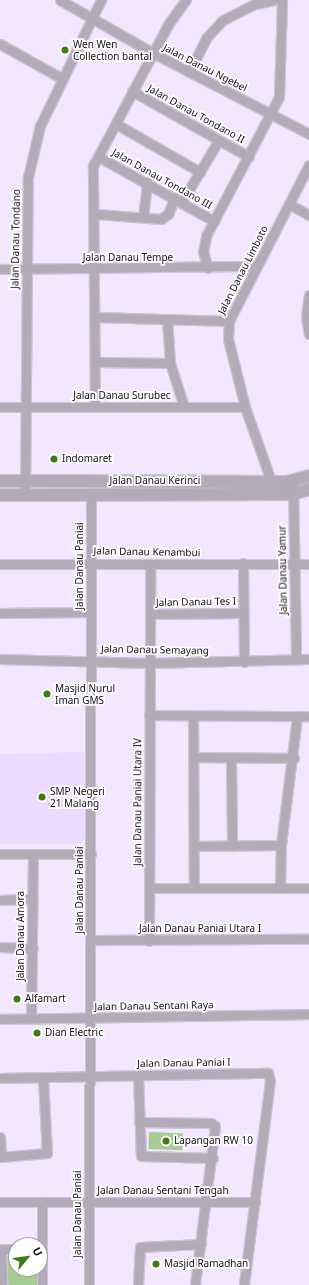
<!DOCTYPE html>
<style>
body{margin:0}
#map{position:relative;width:309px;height:1285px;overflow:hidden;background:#f2e7fe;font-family:"Noto Sans",sans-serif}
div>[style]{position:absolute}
.built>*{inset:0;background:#eddbff}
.green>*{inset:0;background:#a6cb93;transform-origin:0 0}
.roads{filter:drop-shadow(1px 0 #cec4d9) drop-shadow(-1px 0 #cec4d9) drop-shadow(0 1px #cec4d9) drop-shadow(0 -1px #cec4d9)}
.minor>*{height:9px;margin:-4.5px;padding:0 4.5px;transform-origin:4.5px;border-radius:4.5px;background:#b1acb8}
.tertiary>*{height:12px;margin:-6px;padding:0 6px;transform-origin:6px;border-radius:6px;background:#b1acb8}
.dots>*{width:11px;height:11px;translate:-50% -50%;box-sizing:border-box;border:2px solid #fff;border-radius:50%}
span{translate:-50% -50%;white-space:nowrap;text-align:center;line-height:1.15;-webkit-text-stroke:3.5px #fff;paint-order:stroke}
.poi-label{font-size:10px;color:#110d16}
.left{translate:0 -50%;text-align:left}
.street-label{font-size:10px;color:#110d16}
.north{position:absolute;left:8px;top:1237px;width:40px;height:40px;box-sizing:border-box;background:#fff;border:1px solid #a09ea2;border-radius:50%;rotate:61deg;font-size:11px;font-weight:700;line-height:16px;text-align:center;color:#110d16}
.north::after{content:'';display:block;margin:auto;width:14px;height:18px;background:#417b12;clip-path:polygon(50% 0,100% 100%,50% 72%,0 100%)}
</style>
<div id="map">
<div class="built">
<i style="clip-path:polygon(84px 752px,85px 840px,79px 844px,0 844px,0 754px)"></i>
</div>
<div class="green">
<i style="left:149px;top:1132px;width:34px;height:17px;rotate:2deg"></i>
<i style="clip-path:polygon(7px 1256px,16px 1256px,16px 1269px,37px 1269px,38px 1285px,8px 1285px)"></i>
</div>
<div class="roads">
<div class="minor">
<i style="left:60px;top:0;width:107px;rotate:29.7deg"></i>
<i style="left:153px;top:53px;width:176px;rotate:27.4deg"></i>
<i style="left:0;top:44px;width:72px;rotate:29.1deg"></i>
<i style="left:189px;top:72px;width:38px;rotate:-63deg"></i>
<i style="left:206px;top:38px;width:25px;rotate:-47deg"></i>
<i style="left:223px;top:20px;width:36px;rotate:-27deg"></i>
<i style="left:255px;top:4px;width:19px;rotate:-12deg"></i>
<i style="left:132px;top:91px;width:134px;rotate:29.4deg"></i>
<i style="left:116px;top:124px;width:97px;rotate:29.7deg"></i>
<i style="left:99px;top:157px;width:132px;rotate:29.1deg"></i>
<i style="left:182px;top:201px;width:71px;rotate:-58.8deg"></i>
<i style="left:289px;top:204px;width:23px;rotate:29deg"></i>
<i style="left:96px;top:214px;width:65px;rotate:4.4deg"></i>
<i style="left:161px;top:219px;width:9px;rotate:-36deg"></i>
<i style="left:168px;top:214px;width:18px;rotate:-68deg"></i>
<i style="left:143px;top:217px;width:35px;rotate:-83deg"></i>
<i style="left:208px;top:268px;width:17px;rotate:-107deg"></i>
<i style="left:203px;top:252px;width:16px;rotate:-79deg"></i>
<i style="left:206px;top:236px;width:157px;rotate:-62.3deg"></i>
<i style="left:279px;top:97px;width:97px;rotate:-88.2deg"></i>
<i style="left:0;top:269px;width:256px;rotate:-0.7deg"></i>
<i style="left:309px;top:295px;width:21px;rotate:98deg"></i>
<i style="left:306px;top:316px;width:18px;rotate:81deg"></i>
<i style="left:96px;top:317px;width:133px;rotate:1.7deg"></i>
<i style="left:167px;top:319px;width:44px;rotate:86.1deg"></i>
<i style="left:170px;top:363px;width:46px;rotate:72.3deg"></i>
<i style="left:97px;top:362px;width:73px;rotate:0.8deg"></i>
<i style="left:0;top:407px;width:245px"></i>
<i style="left:95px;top:407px;width:241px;rotate:-90.5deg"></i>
<i style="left:93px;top:166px;width:162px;rotate:-62deg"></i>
<i style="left:169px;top:23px;width:29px;rotate:-54deg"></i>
<i style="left:271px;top:481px;width:78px;rotate:-109.4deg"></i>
<i style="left:245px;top:407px;width:70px;rotate:-104deg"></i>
<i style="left:228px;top:339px;width:18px;rotate:-87deg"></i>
<i style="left:229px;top:321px;width:175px;rotate:-62.9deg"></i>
<i style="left:293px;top:481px;width:178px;rotate:89deg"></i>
<i style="left:25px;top:495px;width:318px;rotate:-89.5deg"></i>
<i style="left:28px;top:177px;width:52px;rotate:-76.8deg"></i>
<i style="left:40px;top:126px;width:140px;rotate:-64.2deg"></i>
<i style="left:243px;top:563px;width:99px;rotate:89.4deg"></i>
<i style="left:0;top:564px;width:309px"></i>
<i style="left:0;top:613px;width:91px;rotate:-0.6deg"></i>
<i style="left:151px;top:614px;width:92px;rotate:-0.6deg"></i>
<i style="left:0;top:659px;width:150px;rotate:1.5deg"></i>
<i style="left:150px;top:663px;width:159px;rotate:-1.4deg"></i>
<i style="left:149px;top:715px;width:160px;rotate:0.4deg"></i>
<i style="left:193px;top:716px;width:172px;rotate:89.7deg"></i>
<i style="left:193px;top:757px;width:101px;rotate:0.6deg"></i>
<i style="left:231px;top:758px;width:88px;rotate:89.3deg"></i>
<i style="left:194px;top:846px;width:87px;rotate:-0.7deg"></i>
<i style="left:0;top:854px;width:91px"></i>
<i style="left:149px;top:888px;width:160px"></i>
<i style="left:280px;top:888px;width:43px;rotate:-88.7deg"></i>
<i style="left:281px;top:845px;width:130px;rotate:-82.9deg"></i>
<i style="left:0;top:900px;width:33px;rotate:-2deg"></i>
<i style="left:92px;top:940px;width:217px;rotate:-0.3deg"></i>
<i style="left:149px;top:941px;width:376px;rotate:-89.8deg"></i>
<i style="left:0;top:947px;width:33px;rotate:2deg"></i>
<i style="left:0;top:1019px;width:309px;rotate:-0.9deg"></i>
<i style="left:31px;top:1019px;width:165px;rotate:-89.3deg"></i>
<i style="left:138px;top:1075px;width:81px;rotate:87.9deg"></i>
<i style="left:141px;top:1156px;width:72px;rotate:1.6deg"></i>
<i style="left:0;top:1078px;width:268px;rotate:-1.1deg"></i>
<i style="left:268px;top:1073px;width:8px;rotate:76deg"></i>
<i style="left:270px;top:1081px;width:206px;rotate:97.3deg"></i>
<i style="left:139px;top:1122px;width:72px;rotate:0.8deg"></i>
<i style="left:211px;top:1123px;width:5px;rotate:37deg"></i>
<i style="left:215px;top:1126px;width:160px;rotate:97.2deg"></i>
<i style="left:0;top:1137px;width:20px;rotate:87deg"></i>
<i style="left:0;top:1157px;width:47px;rotate:-4.9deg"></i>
<i style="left:47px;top:1153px;width:75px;rotate:-93.1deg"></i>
<i style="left:0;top:1202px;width:255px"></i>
<i style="left:42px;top:1203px;width:82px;rotate:90deg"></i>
<i style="left:0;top:1249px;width:16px"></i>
<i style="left:1px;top:1249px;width:36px;rotate:88deg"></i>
<i style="left:89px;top:1285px;width:790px;rotate:-89.85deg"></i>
<i style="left:138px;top:1285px;width:38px;rotate:-87deg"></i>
<i style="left:140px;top:1247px;width:61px;rotate:-2.8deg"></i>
</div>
<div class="tertiary">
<i style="left:0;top:481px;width:287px;rotate:0.2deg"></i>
<i style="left:287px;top:482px;width:23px;rotate:-15deg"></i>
<i style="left:0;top:495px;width:293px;rotate:-0.2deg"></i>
<i style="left:293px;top:494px;width:17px;rotate:-17deg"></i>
</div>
</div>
<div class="dots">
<i style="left:65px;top:50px;background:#417b12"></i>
<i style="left:54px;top:459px;background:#417b12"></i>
<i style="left:47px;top:694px;background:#417b12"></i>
<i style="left:42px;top:797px;background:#417b12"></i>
<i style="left:17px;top:999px;background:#417b12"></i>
<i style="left:37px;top:1033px;background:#417b12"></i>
<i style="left:166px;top:1141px;background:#417b12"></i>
<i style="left:156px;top:1264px;background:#417b12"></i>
</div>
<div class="poi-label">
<span class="left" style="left:73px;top:50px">Wen Wen<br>Collection bantal</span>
<span class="left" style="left:62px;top:459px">Indomaret</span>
<span class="left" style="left:55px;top:694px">Masjid Nurul<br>Iman GMS</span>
<span class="left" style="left:50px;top:797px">SMP Negeri<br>21 Malang</span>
<span class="left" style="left:25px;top:999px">Alfamart</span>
<span class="left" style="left:45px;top:1033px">Dian Electric</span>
<span class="left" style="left:174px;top:1141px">Lapangan RW 10</span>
<span class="left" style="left:164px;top:1264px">Masjid Ramadhan</span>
</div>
<div class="street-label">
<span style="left:205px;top:68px;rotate:27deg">Jalan Danau Ngebel</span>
<span style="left:196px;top:114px;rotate:29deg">Jalan Danau Tondano II</span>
<span style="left:162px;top:179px;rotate:29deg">Jalan Danau Tondano III</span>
<span style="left:16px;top:239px;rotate:-89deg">Jalan Danau Tondano</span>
<span style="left:128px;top:258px">Jalan Danau Tempe</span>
<span style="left:243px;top:270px;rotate:-63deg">Jalan Danau Limboto</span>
<span style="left:122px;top:396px">Jalan Danau Surubec</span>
<span style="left:155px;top:481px">Jalan Danau Kerinci</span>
<span style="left:147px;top:552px;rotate:1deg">Jalan Danau Kenambui</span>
<span style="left:80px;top:566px;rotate:-90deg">Jalan Danau Paniai</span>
<span style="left:283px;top:570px;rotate:-91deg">Jalan Danau Yamur</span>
<span style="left:196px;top:602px;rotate:-1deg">Jalan Danau Tes I</span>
<span style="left:155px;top:650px;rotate:1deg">Jalan Danau Semayang</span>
<span style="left:138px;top:802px;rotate:-90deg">Jalan Danau Paniai Utara IV</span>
<span style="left:80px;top:890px;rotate:-90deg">Jalan Danau Paniai</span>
<span style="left:200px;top:929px">Jalan Danau Paniai Utara I</span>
<span style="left:21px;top:936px;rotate:-90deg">Jalan Danau Amora</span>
<span style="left:154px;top:1006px;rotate:-1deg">Jalan Danau Sentani Raya</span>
<span style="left:184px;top:1063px;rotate:-1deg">Jalan Danau Paniai I</span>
<span style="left:163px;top:1191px">Jalan Danau Sentani Tengah</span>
<span style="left:78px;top:1214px;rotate:-90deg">Jalan Danau Paniai</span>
</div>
<div class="north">U</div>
</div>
